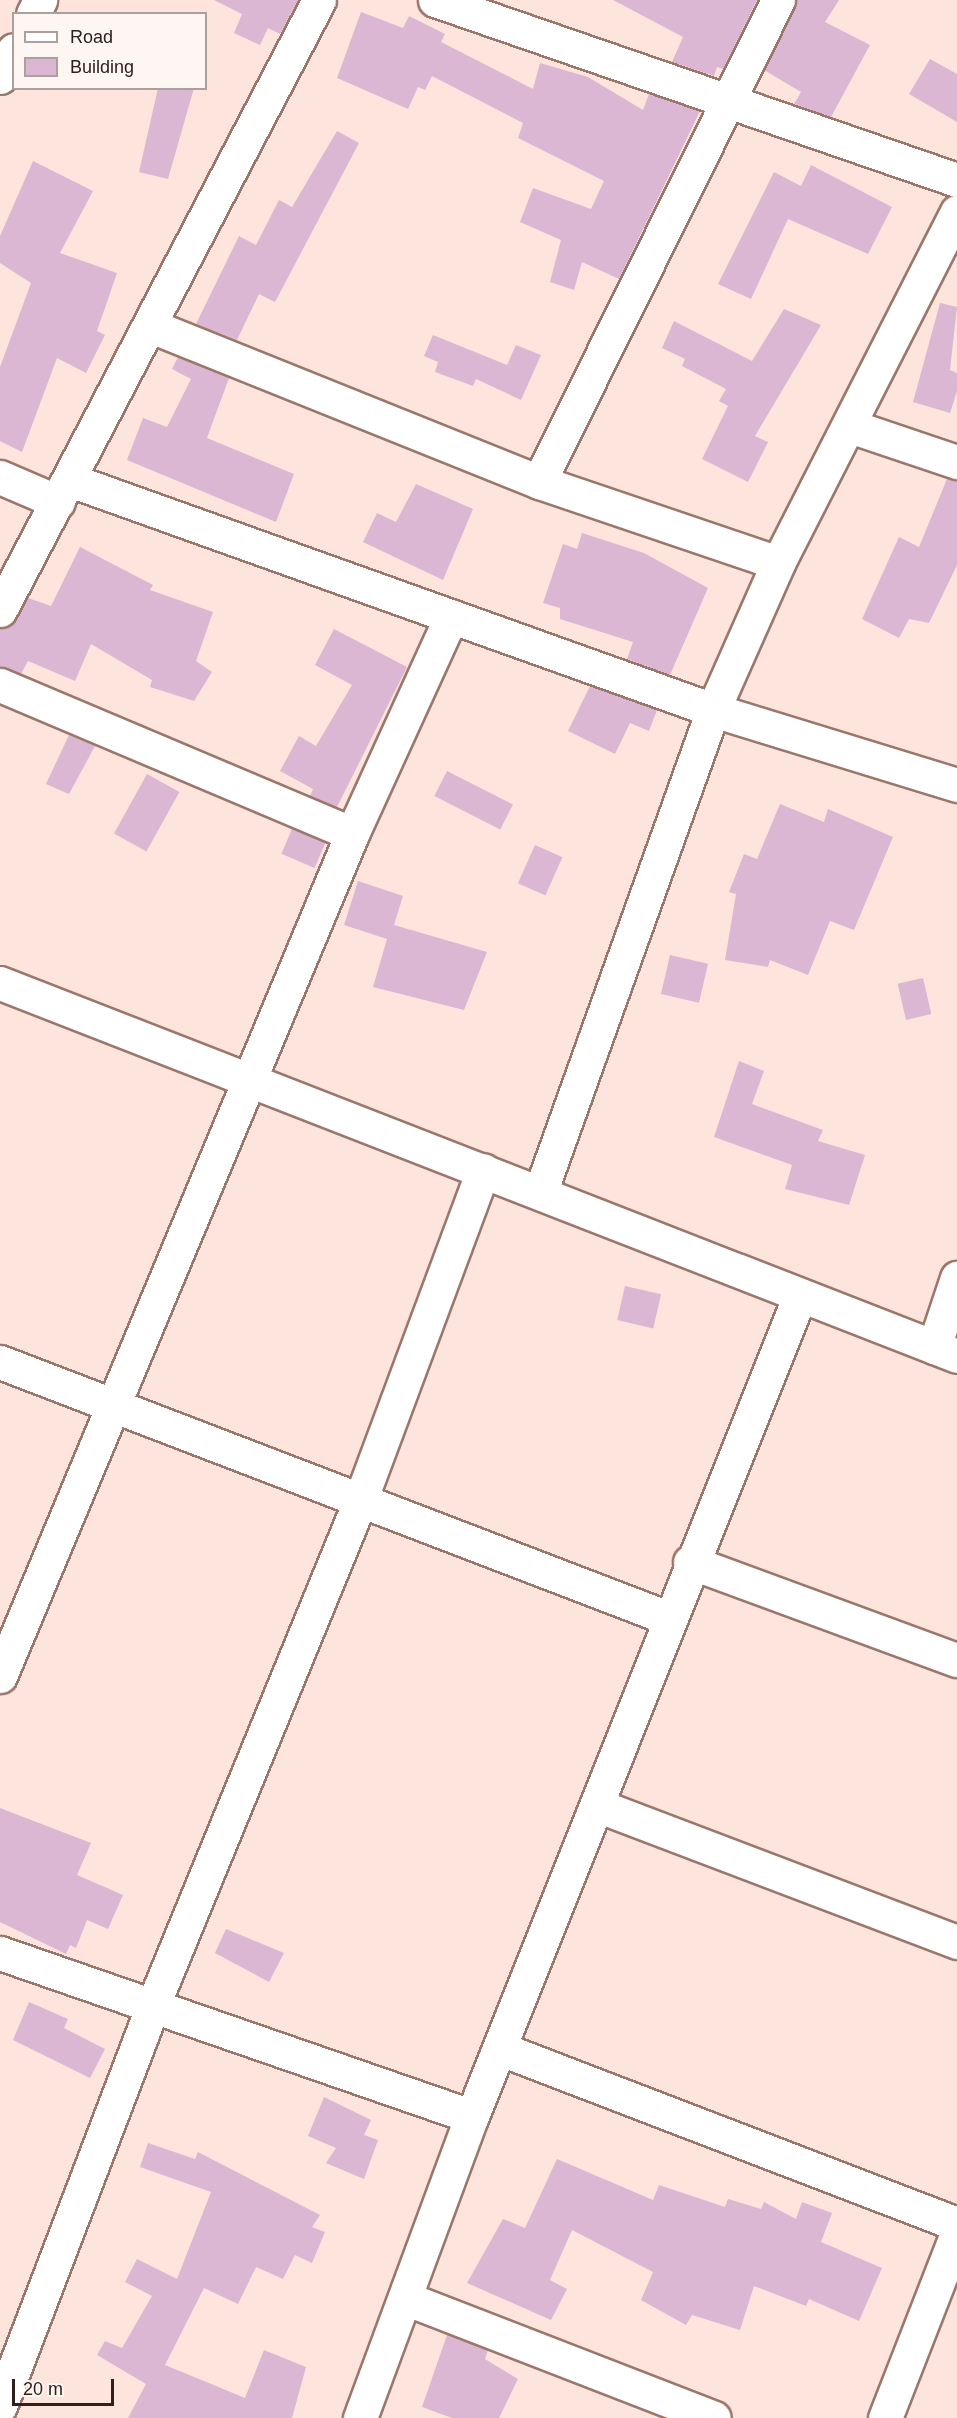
<!DOCTYPE html>
<style>
body{margin:0}
#map{position:relative;width:957px;height:2418px;overflow:hidden;background:#fde4dc;font-family:Helvetica,sans-serif}
div>[style]{position:absolute}
.building>*{inset:0;background:#dbb7d4;transform-origin:0 0}
.roads{filter:drop-shadow(2px 0 #9b776b) drop-shadow(-2px 0 #9b776b) drop-shadow(0 2px #9b776b) drop-shadow(0 -2px #9b776b)}
.minor>*{height:33px;margin:-16.5px;padding:0 16.5px;transform-origin:16.5px;border-radius:16.5px;background:#fff}
span{translate:-50% -50%;white-space:nowrap;text-align:center;line-height:1.15;-webkit-text-stroke:5px #fef6f3;paint-order:stroke}
.legend{position:absolute;left:12px;top:12px;width:195px;height:78px;box-sizing:border-box;background:#fef6f3;border:2px solid #aba09d;margin:0;padding:8px 10px;list-style:none;font-size:18px;color:#2f201b}
.legend li{display:flex;align-items:center;gap:12px;height:30px}
.legend b{width:30px;border:2px solid #aba09d}
.scale{position:absolute;left:12px;top:2379px;width:102px;height:27px;box-sizing:border-box;border:3px solid #2f201b;border-top:0;padding-left:8px;font-size:18px;line-height:21px;white-space:nowrap;color:#2f201b;-webkit-text-stroke:4px #fef6f3;paint-order:stroke}
</style>
<div id="map">
<div class="building">
<i style="clip-path:polygon(214px 0,298px 0,280px 34px,268px 28px,260px 45px,234px 33px,242px 14px)"></i>
<i style="clip-path:polygon(613px 0,757px 0,723px 69px,717px 67px,714px 76px,672px 62px,683px 37px)"></i>
<i style="clip-path:polygon(797px 0,839px 0,825px 22px,870px 45px,831px 117px,794px 104px,801px 92px,764px 70px)"></i>
<i style="clip-path:polygon(361px 12px,403px 28px,409px 16px,445px 34px,441px 42px,533px 89px,540px 63px,588px 77px,643px 110px,649px 94px,700px 111px,619px 279px,582px 262px,574px 290px,550px 282px,561px 240px,520px 222px,533px 188px,591px 209px,604px 181px,518px 138px,523px 123px,432px 76px,425px 90px,418px 87px,408px 109px,337px 78px)"></i>
<i style="clip-path:polygon(930px 59px,957px 74px,957px 122px,909px 94px)"></i>
<i style="clip-path:polygon(158px 88px,194px 88px,168px 179px,139px 172px)"></i>
<i style="clip-path:polygon(337px 131px,359px 143px,275px 302px,259px 294px,237px 340px,196px 324px,239px 236px,256px 245px,279px 200px,292px 207px)"></i>
<i style="clip-path:polygon(33px 161px,93px 191px,60px 253px,117px 273px,97px 331px,105px 335px,86px 373px,57px 358px,22px 452px,0 441px,0 367px,31px 283px,0 263px,0 236px)"></i>
<i style="clip-path:polygon(811px 165px,892px 207px,868px 254px,788px 219px,751px 299px,718px 284px,774px 172px,801px 186px)"></i>
<i style="clip-path:polygon(940px 303px,957px 307px,950px 370px,957px 373px,957px 391px,950px 413px,913px 402px)"></i>
<i style="clip-path:polygon(784px 309px,821px 325px,755px 436px,768px 442px,748px 482px,702px 459px,728px 406px,719px 401px,726px 389px,682px 366px,685px 359px,662px 348px,674px 321px,752px 361px)"></i>
<i style="clip-path:polygon(433px 335px,507px 365px,516px 345px,541px 355px,521px 400px,476px 379px,473px 386px,435px 372px,438px 362px,424px 356px)"></i>
<i style="clip-path:polygon(178px 357px,229px 378px,207px 438px,294px 474px,276px 522px,127px 460px,143px 418px,167px 427px,191px 379px,172px 369px)"></i>
<i style="clip-path:polygon(947px 479px,957px 480px,957px 565px,929px 623px,909px 619px,899px 638px,862px 619px,899px 537px,919px 547px)"></i>
<i style="clip-path:polygon(416px 484px,473px 509px,443px 580px,363px 542px,377px 513px,396px 522px)"></i>
<i style="clip-path:polygon(582px 533px,644px 553px,708px 588px,670px 675px,627px 659px,633px 642px,560px 619px,560px 608px,543px 603px,563px 544px,577px 549px)"></i>
<i style="clip-path:polygon(80px 547px,153px 585px,150px 590px,213px 612px,196px 661px,212px 672px,194px 701px,150px 687px,152px 680px,91px 644px,75px 681px,28px 661px,21px 674px,0 667px,0 629px,16px 619px,28px 598px,51px 606px)"></i>
<i style="clip-path:polygon(334px 629px,407px 667px,337px 807px,310px 796px,313px 789px,280px 771px,299px 736px,316px 746px,352px 685px,315px 665px)"></i>
<i style="clip-path:polygon(590px 686px,657px 710px,649px 731px,630px 723px,615px 754px,568px 731px)"></i>
<i style="clip-path:polygon(69px 735px,95px 746px,69px 794px,46px 784px)"></i>
<i style="left:447px;top:771px;width:74px;height:28px;rotate:27deg"></i>
<i style="left:147px;top:774px;width:37px;height:68px;rotate:29deg"></i>
<i style="clip-path:polygon(780px 804px,824px 822px,828px 809px,893px 837px,854px 930px,830px 921px,808px 975px,770px 960px,768px 967px,725px 960px,736px 894px,729px 892px,744px 854px,757px 859px)"></i>
<i style="left:292px;top:829px;width:36px;height:27px;rotate:23deg"></i>
<i style="left:535px;top:845px;width:30px;height:42px;rotate:24deg"></i>
<i style="clip-path:polygon(358px 881px,403px 896px,394px 925px,487px 952px,464px 1010px,373px 987px,387px 939px,344px 925px)"></i>
<i style="left:670px;top:955px;width:39px;height:40px;rotate:13deg"></i>
<i style="left:923px;top:978px;width:37px;height:26px;rotate:77deg"></i>
<i style="clip-path:polygon(739px 1061px,764px 1071px,752px 1104px,823px 1130px,818px 1141px,865px 1155px,849px 1205px,785px 1189px,792px 1165px,714px 1137px)"></i>
<i style="left:625px;top:1286px;width:37px;height:35px;rotate:13deg"></i>
<i style="clip-path:polygon(0 1808px,91px 1843px,77px 1875px,123px 1895px,108px 1929px,87px 1920px,76px 1948px,70px 1945px,66px 1954px,0 1922px)"></i>
<i style="clip-path:polygon(226px 1929px,284px 1953px,269px 1982px,215px 1953px)"></i>
<i style="clip-path:polygon(29px 2002px,68px 2019px,64px 2028px,105px 2049px,90px 2078px,13px 2040px)"></i>
<i style="clip-path:polygon(324px 2097px,371px 2120px,364px 2135px,378px 2140px,364px 2179px,326px 2163px,336px 2148px,308px 2136px)"></i>
<i style="clip-path:polygon(148px 2143px,195px 2159px,198px 2152px,320px 2215px,312px 2227px,325px 2232px,312px 2263px,295px 2255px,283px 2279px,256px 2267px,238px 2304px,204px 2288px,165px 2365px,245px 2398px,264px 2350px,306px 2367px,292px 2418px,128px 2418px,146px 2384px,97px 2355px,105px 2341px,122px 2348px,152px 2296px,125px 2282px,137px 2259px,177px 2279px,211px 2192px,140px 2167px)"></i>
<i style="clip-path:polygon(557px 2159px,653px 2200px,659px 2185px,725px 2207px,728px 2199px,761px 2209px,764px 2202px,796px 2219px,802px 2202px,832px 2213px,821px 2242px,882px 2268px,859px 2321px,809px 2299px,806px 2306px,754px 2286px,740px 2330px,692px 2315px,686px 2325px,641px 2300px,653px 2272px,572px 2230px,550px 2280px,567px 2289px,551px 2320px,467px 2283px,503px 2219px,525px 2228px)"></i>
<i style="clip-path:polygon(447px 2335px,488px 2350px,485px 2359px,518px 2379px,499px 2418px,452px 2418px,422px 2407px)"></i>
</div>
<div class="roads">
<div class="minor">
<i style="left:435px;top:0;width:552px;rotate:19.03deg"></i>
<i style="left:33px;top:14px;width:16px;rotate:-63deg"></i>
<i style="left:0;top:77px;width:30px;rotate:-63deg"></i>
<i style="left:151px;top:326px;width:418px;rotate:21.9deg"></i>
<i style="left:539px;top:482px;width:252px;rotate:18.7deg"></i>
<i style="left:850px;top:426px;width:113px;rotate:18.6deg"></i>
<i style="left:0;top:477px;width:63px;rotate:23.3deg"></i>
<i style="left:70px;top:480px;width:683px;rotate:19.68deg"></i>
<i style="left:713px;top:710px;width:255px;rotate:17.1deg"></i>
<i style="left:539px;top:482px;width:538px;rotate:-63.63deg"></i>
<i style="left:0;top:610px;width:688px;rotate:-62.39deg"></i>
<i style="left:0;top:685px;width:382px;rotate:22.9deg"></i>
<i style="left:0;top:983px;width:1027px;rotate:21.29deg"></i>
<i style="left:541px;top:1190px;width:510px;rotate:-70.29deg"></i>
<i style="left:713px;top:710px;width:161px;rotate:-66.1deg"></i>
<i style="left:778px;top:563px;width:394px;rotate:-63deg"></i>
<i style="left:934px;top:1347px;width:73px;rotate:-71.6deg"></i>
<i style="left:0;top:1362px;width:715px;rotate:20.97deg"></i>
<i style="left:690px;top:1562px;width:284px;rotate:20.2deg"></i>
<i style="left:0;top:1676px;width:913px;rotate:-67.31deg"></i>
<i style="left:352px;top:834px;width:239px;rotate:-65.5deg"></i>
<i style="left:599px;top:1806px;width:383px;rotate:20.8deg"></i>
<i style="left:0;top:1953px;width:499px;rotate:19.1deg"></i>
<i style="left:501px;top:2049px;width:488px;rotate:21deg"></i>
<i style="left:405px;top:2298px;width:331px;rotate:21.2deg"></i>
<i style="left:0;top:2406px;width:429px;rotate:-69.1deg"></i>
<i style="left:153px;top:2005px;width:545px;rotate:-67.67deg"></i>
<i style="left:360px;top:1501px;width:353px;rotate:-69.6deg"></i>
<i style="left:360px;top:2418px;width:322px;rotate:-69.7deg"></i>
<i style="left:472px;top:2116px;width:884px;rotate:-68.22deg"></i>
<i style="left:885px;top:2418px;width:199px;rotate:-68.7deg"></i>
</div>
</div>
<ul class="legend">
<li><b style="height:8px;background:#fff"></b>Road</li>
<li><b style="height:16px;background:#dbb7d4"></b>Building</li>
</ul>
<div class="scale">20 m</div>
</div>
